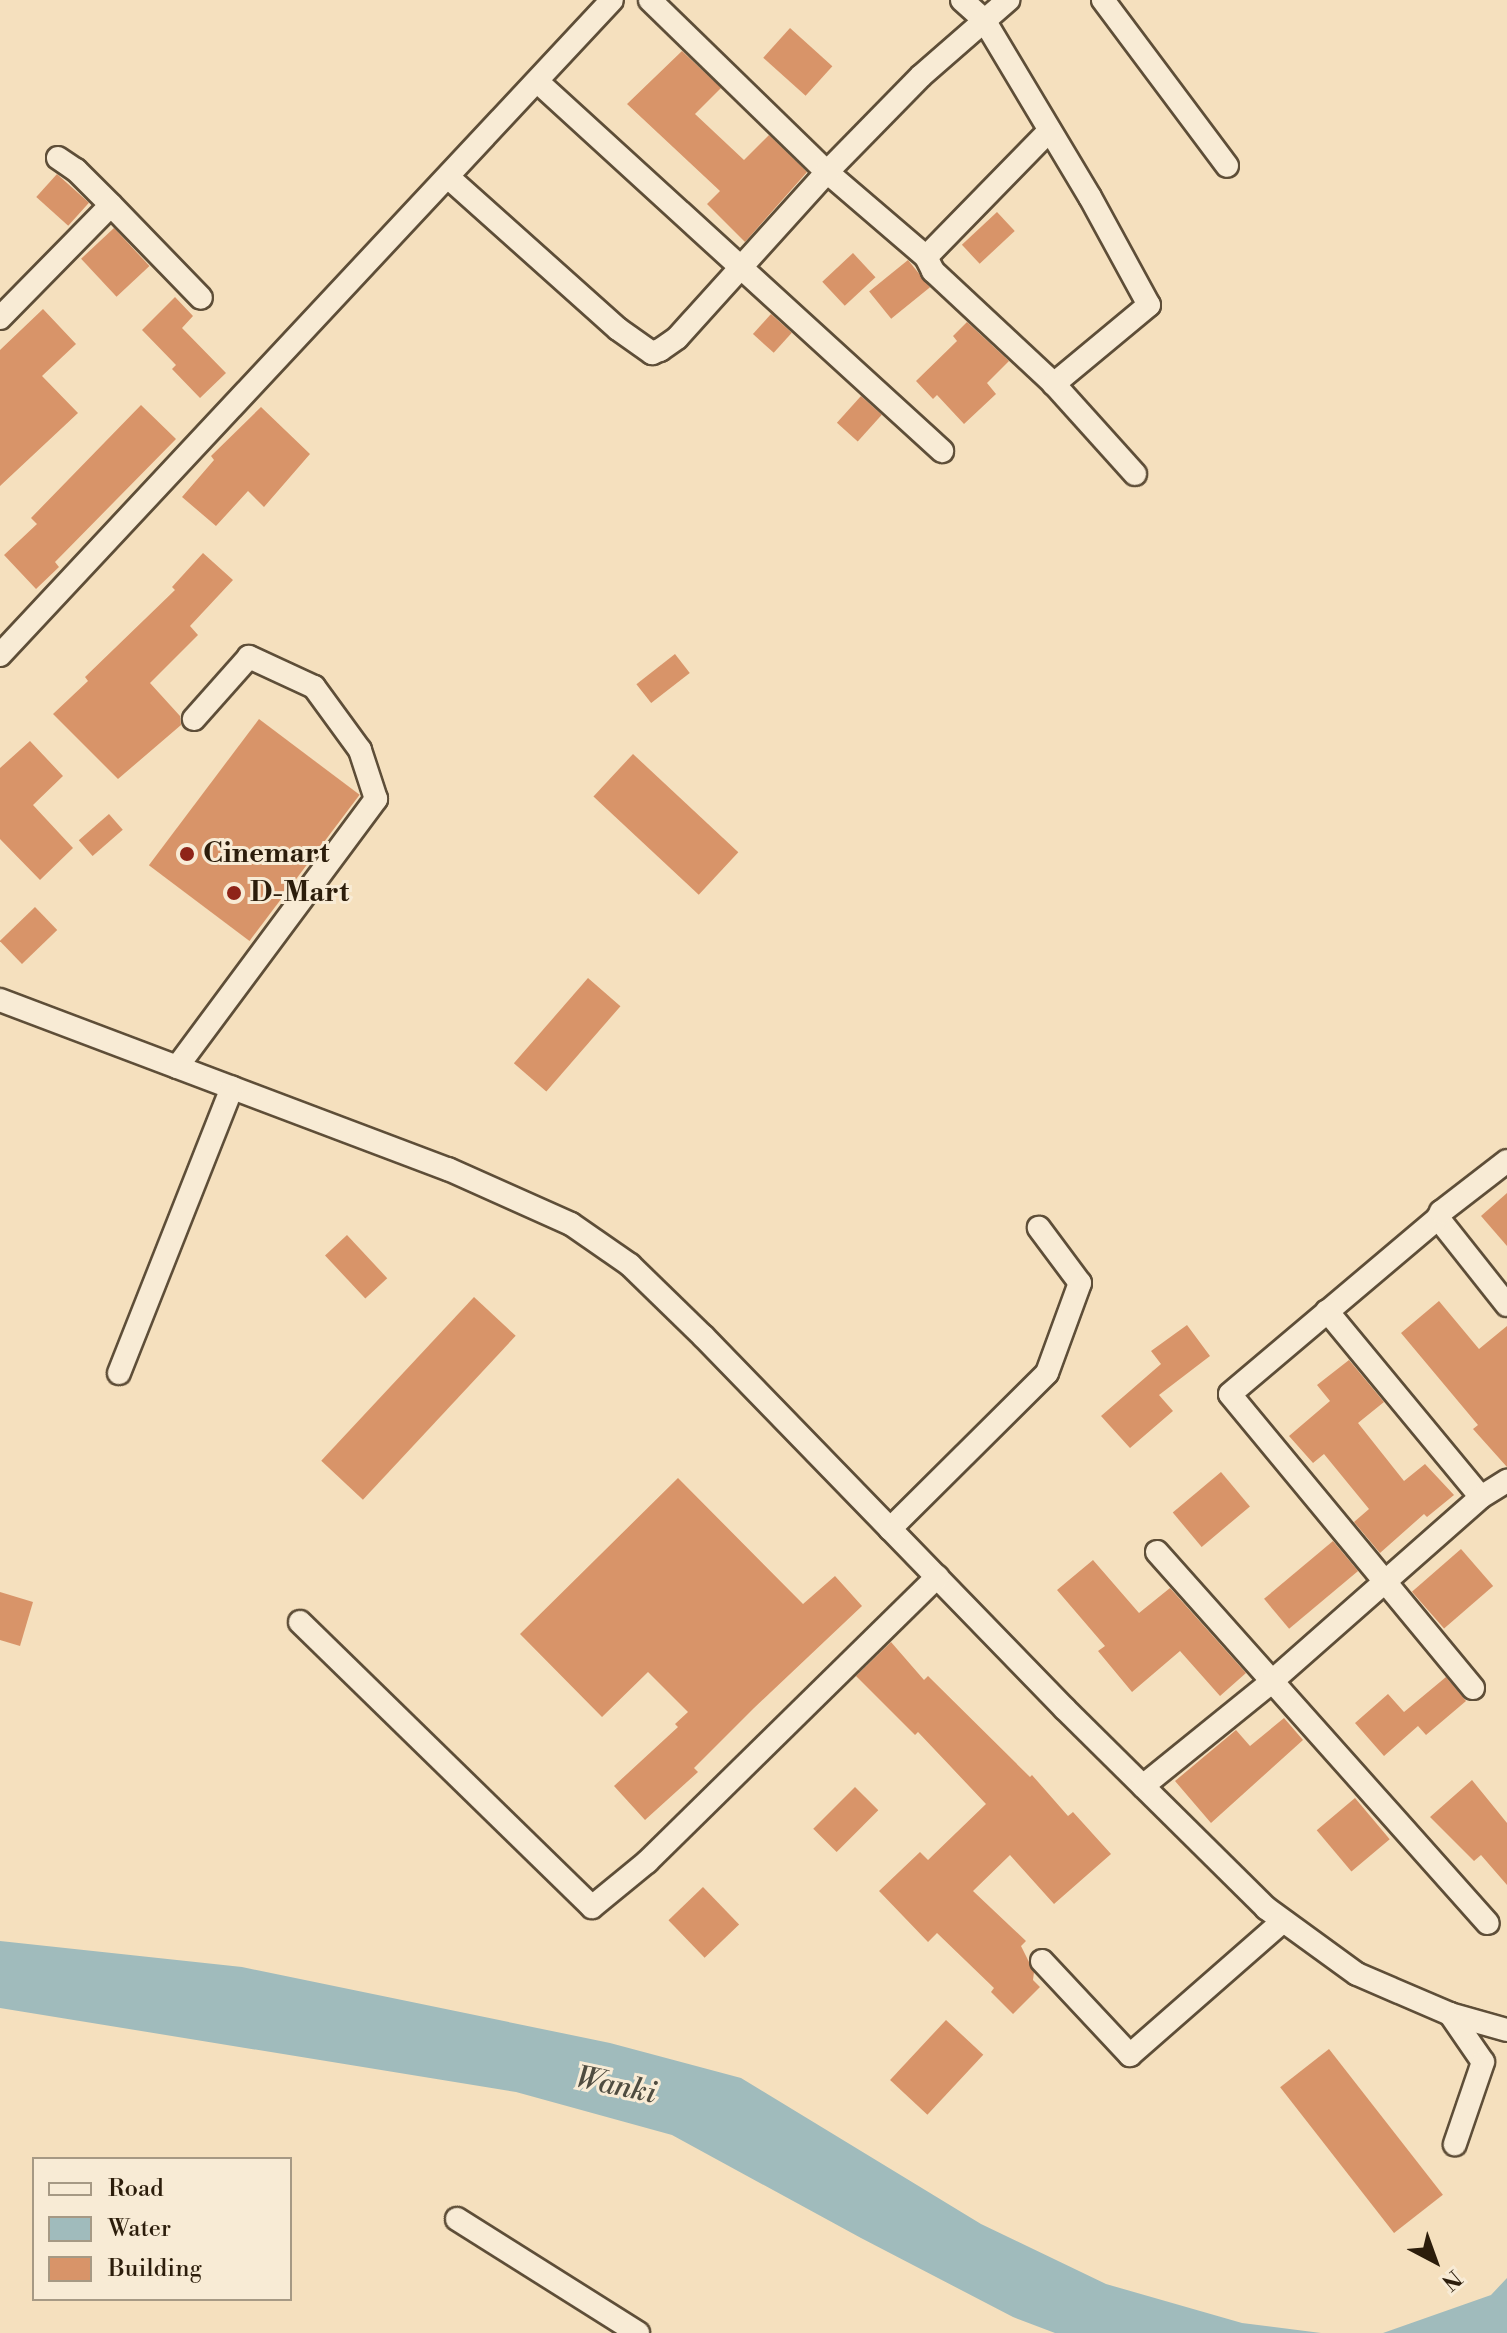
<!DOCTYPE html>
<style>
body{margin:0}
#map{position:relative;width:1507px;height:2333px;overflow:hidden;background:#f5e0be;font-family:"Libre Bodoni",serif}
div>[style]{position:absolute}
.water>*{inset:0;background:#a0bbbc}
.building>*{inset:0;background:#d89469;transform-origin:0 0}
.roads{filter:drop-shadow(2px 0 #5e4e38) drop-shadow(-2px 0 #5e4e38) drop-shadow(0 2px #5e4e38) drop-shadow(0 -2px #5e4e38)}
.minor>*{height:22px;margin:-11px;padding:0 11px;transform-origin:11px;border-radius:11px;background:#f8ebd5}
.dots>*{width:22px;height:22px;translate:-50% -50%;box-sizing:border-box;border:4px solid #f8ebd5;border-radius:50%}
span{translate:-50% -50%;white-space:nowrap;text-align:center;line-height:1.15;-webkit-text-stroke:6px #f8ebd5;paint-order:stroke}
.poi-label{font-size:28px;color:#2c1d0b;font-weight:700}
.left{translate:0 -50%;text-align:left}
.water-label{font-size:30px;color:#4f4c40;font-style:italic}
.legend{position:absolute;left:32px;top:2157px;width:260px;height:144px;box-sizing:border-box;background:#f8ebd5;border:2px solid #a69984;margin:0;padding:10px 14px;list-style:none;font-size:24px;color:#2c1d0b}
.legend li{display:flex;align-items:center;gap:16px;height:40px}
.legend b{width:40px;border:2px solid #a69984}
.north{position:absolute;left:1395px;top:2221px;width:80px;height:80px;-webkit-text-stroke:6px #f8ebd5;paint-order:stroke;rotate:139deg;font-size:22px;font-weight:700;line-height:32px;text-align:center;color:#2c1d0b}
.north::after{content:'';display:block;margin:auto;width:28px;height:36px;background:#2c1d0b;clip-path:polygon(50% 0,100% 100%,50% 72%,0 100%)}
</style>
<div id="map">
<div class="water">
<i style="clip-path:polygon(0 1941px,242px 1967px,610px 2043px,741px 2078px,981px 2224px,1106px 2284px,1242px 2323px,1321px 2333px,1055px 2333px,1013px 2317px,861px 2238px,672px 2135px,516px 2092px,0 2008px)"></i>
<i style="clip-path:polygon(1507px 2278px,1507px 2333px,1383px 2333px,1491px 2295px)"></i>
</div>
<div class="building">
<i style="left:790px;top:28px;width:57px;height:40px;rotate:42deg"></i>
<i style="clip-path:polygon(682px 51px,721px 88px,695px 114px,744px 160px,769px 135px,807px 172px,745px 242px,707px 204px,720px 191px,627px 104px)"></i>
<i style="left:57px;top:174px;width:43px;height:31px;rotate:42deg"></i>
<i style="left:997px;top:212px;width:26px;height:48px;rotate:47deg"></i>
<i style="left:114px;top:228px;width:52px;height:45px;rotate:47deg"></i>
<i style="left:853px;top:253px;width:33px;height:42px;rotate:47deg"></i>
<i style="left:908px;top:260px;width:35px;height:50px;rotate:51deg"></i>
<i style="clip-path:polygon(175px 297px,193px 316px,182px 328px,226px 373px,200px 398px,172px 369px,176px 365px,142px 330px)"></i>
<i style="clip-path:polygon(43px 309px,76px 344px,42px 376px,78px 413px,0 486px,0 350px)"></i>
<i style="left:771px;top:314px;width:28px;height:27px;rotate:42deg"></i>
<i style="clip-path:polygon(967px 322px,1009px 361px,987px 383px,996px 394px,964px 424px,937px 395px,933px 399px,916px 381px,957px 341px,953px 336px)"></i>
<i style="left:861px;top:396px;width:28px;height:36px;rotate:42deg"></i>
<i style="clip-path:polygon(141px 405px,176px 439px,55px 562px,59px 567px,36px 589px,4px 555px,37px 524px,31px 518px)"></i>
<i style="clip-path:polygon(261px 407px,310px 454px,264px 507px,248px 491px,216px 526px,182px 497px,214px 460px,211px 456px)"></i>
<i style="clip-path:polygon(203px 553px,233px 580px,190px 626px,198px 635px,150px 683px,180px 716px,181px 725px,118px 779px,53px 714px,88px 681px,85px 677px,175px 590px,172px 587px)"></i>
<i style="left:675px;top:654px;width:24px;height:49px;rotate:52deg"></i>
<i style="left:259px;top:719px;width:126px;height:183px;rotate:37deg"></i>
<i style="clip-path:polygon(30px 741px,63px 776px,33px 805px,73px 848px,40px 880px,0 839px,0 768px)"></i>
<i style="left:633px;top:754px;width:144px;height:58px;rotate:43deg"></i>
<i style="left:109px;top:814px;width:21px;height:40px;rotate:49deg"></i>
<i style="left:35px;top:907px;width:32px;height:49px;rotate:46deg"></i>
<i style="left:588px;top:978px;width:43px;height:113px;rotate:41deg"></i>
<i style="clip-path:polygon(1507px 1193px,1507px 1246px,1481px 1216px)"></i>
<i style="left:347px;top:1235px;width:59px;height:30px;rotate:47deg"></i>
<i style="left:474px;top:1297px;width:57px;height:224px;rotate:43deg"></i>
<i style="clip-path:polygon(1439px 1301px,1479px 1349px,1507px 1326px,1507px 1467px,1473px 1429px,1478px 1425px,1401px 1333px)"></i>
<i style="clip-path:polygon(1187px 1325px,1210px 1356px,1159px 1395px,1173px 1411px,1130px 1448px,1101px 1416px,1161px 1364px,1151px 1351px)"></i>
<i style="clip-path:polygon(1349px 1360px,1384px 1402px,1358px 1423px,1404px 1481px,1425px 1464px,1454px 1495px,1427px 1517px,1424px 1514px,1380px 1553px,1354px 1522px,1369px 1509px,1324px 1454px,1313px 1463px,1289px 1436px,1330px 1401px,1317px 1385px)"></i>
<i style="left:1221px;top:1472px;width:45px;height:63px;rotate:50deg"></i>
<i style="clip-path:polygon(678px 1478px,803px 1604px,835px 1576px,862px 1606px,754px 1708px,694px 1768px,698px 1772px,645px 1820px,614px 1786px,678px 1727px,675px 1724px,688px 1712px,648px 1672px,602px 1717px,520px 1634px)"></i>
<i style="left:1333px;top:1541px;width:39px;height:90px;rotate:50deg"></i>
<i style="left:1461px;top:1549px;width:49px;height:65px;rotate:49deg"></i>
<i style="clip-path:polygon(1093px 1560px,1139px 1613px,1170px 1588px,1246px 1673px,1220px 1696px,1180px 1651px,1132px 1692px,1098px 1651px,1105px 1646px,1057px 1590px)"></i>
<i style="clip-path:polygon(0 1592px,33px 1602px,20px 1646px,0 1640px)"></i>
<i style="clip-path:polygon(891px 1642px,924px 1680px,928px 1676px,1030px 1777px,1032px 1775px,1068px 1816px,1073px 1812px,1111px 1854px,1054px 1904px,1010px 1855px,973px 1891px,1026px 1941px,1021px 1946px,1034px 1972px,1033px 1980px,1040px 1987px,1013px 2014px,991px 1992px,994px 1988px,937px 1933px,928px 1942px,879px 1891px,920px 1852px,928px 1860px,986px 1804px,918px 1732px,915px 1735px,856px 1676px)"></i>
<i style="clip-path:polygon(1446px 1677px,1466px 1701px,1426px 1735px,1418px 1726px,1384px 1756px,1355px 1723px,1388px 1694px,1404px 1712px)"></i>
<i style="clip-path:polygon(1284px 1718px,1303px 1740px,1211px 1823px,1175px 1781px,1236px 1730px,1250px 1746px)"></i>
<i style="clip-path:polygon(1472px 1780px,1507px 1823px,1507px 1885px,1481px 1855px,1474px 1861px,1430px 1817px)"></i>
<i style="left:855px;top:1787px;width:33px;height:59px;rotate:45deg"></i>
<i style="left:1355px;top:1798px;width:54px;height:50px;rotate:50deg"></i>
<i style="left:703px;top:1887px;width:52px;height:48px;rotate:46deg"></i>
<i style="left:946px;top:2020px;width:51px;height:82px;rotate:43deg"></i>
<i style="left:1329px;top:2049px;width:185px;height:62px;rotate:52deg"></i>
</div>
<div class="roads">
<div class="minor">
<i style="left:650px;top:0;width:247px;rotate:44.2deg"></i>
<i style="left:827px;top:172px;width:130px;rotate:40.6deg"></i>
<i style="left:926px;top:257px;width:16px;rotate:63deg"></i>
<i style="left:933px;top:271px;width:166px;rotate:43deg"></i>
<i style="left:1054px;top:384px;width:121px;rotate:48deg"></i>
<i style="left:962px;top:0;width:30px;rotate:42deg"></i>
<i style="left:984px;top:20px;width:206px;rotate:59.1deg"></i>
<i style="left:1090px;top:197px;width:123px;rotate:61.4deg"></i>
<i style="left:1149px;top:305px;width:124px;rotate:140.3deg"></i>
<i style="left:1103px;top:0;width:207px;rotate:53.2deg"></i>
<i style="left:539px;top:83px;width:546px;rotate:42.4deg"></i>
<i style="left:58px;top:158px;width:22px;rotate:34deg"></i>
<i style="left:76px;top:170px;width:49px;rotate:45deg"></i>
<i style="left:448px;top:177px;width:228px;rotate:41.8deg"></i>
<i style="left:618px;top:329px;width:42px;rotate:35.2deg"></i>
<i style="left:652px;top:353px;width:9px;rotate:-21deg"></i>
<i style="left:660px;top:350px;width:21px;rotate:-35deg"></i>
<i style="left:677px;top:338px;width:224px;rotate:-47.9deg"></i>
<i style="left:827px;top:172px;width:134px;rotate:-45.6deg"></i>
<i style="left:921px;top:76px;width:116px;rotate:-41.1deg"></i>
<i style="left:926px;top:257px;width:177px;rotate:-45.7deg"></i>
<i style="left:0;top:318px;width:158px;rotate:-45.5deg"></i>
<i style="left:111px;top:205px;width:129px;rotate:45.9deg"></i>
<i style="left:0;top:655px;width:896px;rotate:-46.94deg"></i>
<i style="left:0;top:1000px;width:479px;rotate:20.7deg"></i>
<i style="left:448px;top:1169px;width:135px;rotate:24.1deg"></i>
<i style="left:571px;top:1224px;width:72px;rotate:34.8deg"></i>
<i style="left:630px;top:1265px;width:102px;rotate:44.2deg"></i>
<i style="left:703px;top:1336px;width:520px;rotate:45.86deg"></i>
<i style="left:1065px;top:1709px;width:283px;rotate:44.7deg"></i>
<i style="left:1266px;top:1908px;width:112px;rotate:36deg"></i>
<i style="left:1357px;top:1974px;width:101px;rotate:23.3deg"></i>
<i style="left:1450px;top:2014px;width:59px;rotate:15.7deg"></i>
<i style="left:177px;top:1067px;width:334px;rotate:-53.4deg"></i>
<i style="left:376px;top:799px;width:52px;rotate:-108.1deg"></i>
<i style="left:360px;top:750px;width:78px;rotate:-126.1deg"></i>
<i style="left:314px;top:687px;width:72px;rotate:-155.2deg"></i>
<i style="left:249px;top:657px;width:83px;rotate:131.6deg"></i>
<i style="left:1438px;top:1218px;width:111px;rotate:51.6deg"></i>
<i style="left:1327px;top:1311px;width:241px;rotate:50.4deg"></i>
<i style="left:119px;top:1373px;width:307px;rotate:-68.4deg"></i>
<i style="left:890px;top:1529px;width:221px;rotate:-44.8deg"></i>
<i style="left:1047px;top:1373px;width:96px;rotate:-69.9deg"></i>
<i style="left:1080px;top:1283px;width:69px;rotate:-126.7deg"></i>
<i style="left:1157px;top:1552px;width:497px;rotate:48.3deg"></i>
<i style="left:300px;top:1622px;width:408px;rotate:44.3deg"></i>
<i style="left:592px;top:1907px;width:71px;rotate:-39.3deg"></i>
<i style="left:647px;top:1862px;width:407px;rotate:-44.5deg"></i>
<i style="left:1473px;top:1688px;width:381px;rotate:-129.6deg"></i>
<i style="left:1230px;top:1394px;width:272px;rotate:-40.2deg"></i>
<i style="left:1438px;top:1218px;width:7px;rotate:-63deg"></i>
<i style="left:1441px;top:1212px;width:83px;rotate:-37.7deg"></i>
<i style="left:1143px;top:1786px;width:164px;rotate:-39deg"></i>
<i style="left:1270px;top:1683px;width:281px;rotate:-41.4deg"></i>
<i style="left:1481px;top:1497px;width:31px;rotate:-32deg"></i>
<i style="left:1042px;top:1961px;width:129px;rotate:46.9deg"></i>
<i style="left:1130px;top:2055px;width:203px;rotate:-41.2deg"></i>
<i style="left:1450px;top:2014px;width:58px;rotate:55.5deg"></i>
<i style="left:1483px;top:2062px;width:87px;rotate:108.9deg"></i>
<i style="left:457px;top:2219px;width:214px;rotate:32.2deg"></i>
</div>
</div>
<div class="dots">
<i style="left:187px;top:854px;background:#8f2418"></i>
<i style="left:234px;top:893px;background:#8f2418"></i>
</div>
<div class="poi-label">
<span class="left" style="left:203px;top:854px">Cinemart</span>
<span class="left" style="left:250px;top:893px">D-Mart</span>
</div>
<div class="water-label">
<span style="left:616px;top:2086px;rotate:12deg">Wanki</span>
</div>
<ul class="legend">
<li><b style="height:10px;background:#f8ebd5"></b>Road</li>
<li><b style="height:22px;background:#a0bbbc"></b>Water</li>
<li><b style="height:22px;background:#d89469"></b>Building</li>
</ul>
<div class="north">N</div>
</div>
